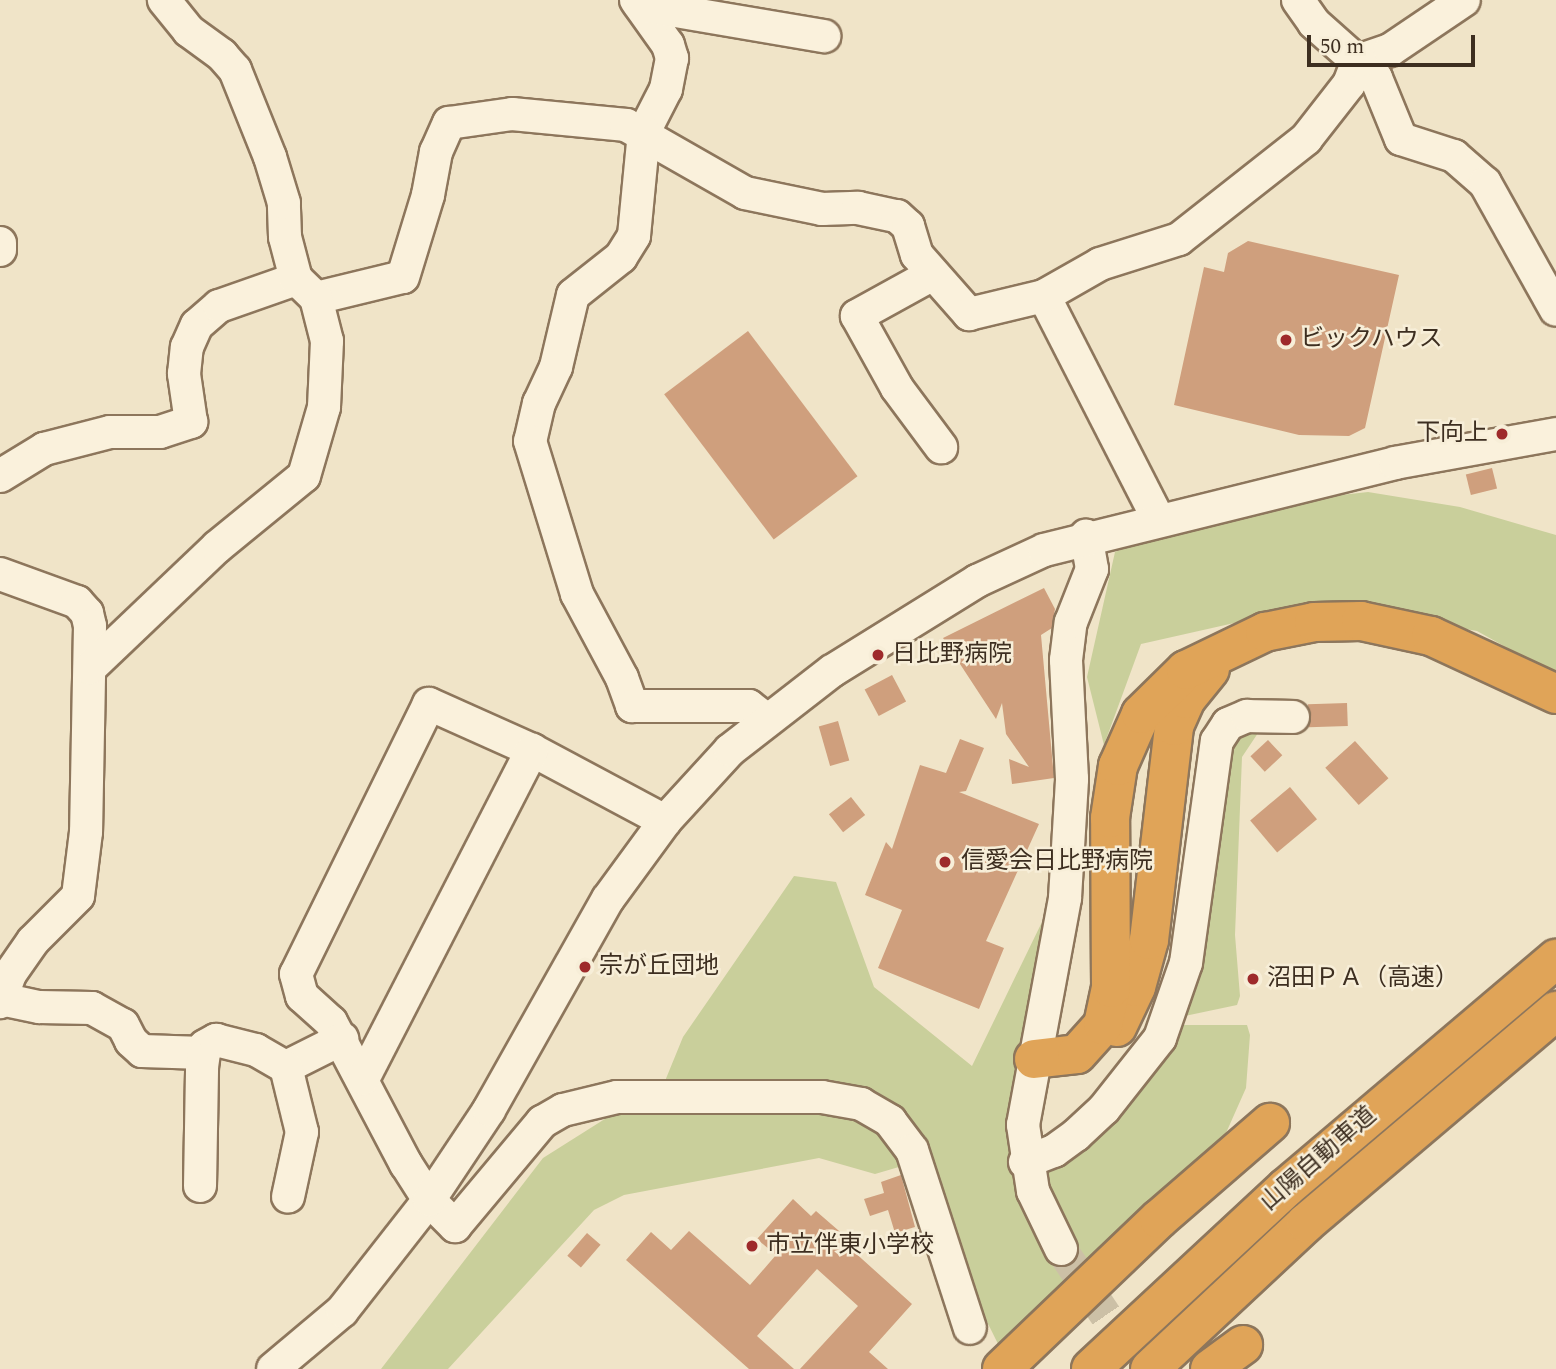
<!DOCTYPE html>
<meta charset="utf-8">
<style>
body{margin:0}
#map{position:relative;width:1556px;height:1369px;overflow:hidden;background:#f0e4c8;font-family:Spectral,"Noto Sans JP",serif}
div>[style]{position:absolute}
.green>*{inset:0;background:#c9cf9b}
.building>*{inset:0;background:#cf9f7d;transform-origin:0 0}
.minor-tunnel>*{height:32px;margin-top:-16px;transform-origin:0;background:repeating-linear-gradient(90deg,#ccc0a6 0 32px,transparent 0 48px)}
.roads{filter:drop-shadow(2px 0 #8d765c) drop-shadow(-2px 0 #8d765c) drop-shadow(0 2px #8d765c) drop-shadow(0 -2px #8d765c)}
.minor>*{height:32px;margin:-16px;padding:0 16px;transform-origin:16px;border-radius:16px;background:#faf1dc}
.highway>*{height:38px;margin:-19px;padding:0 19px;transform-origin:19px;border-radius:19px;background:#e0a458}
.dots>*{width:19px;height:19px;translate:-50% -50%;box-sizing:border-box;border:4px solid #f7eed8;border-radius:50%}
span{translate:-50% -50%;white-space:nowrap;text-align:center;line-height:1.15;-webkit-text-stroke:5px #f7eed8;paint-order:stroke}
.poi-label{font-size:24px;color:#3d2e20}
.left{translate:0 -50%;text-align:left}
.right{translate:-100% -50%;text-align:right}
.street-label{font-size:24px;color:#3d2e20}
.scale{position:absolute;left:1307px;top:35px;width:168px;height:32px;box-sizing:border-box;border:4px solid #3d2e20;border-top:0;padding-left:9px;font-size:21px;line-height:24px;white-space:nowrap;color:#3d2e20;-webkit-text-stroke:5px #f7eed8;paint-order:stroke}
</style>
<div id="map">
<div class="green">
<i style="clip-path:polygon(1368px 492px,1460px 507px,1556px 535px,1556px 675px,1477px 631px,1344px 608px,1252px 619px,1141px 644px,1104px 745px,1087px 677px,1115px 552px,1172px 531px,1314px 498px)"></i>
<i style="clip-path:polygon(1262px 727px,1242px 757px,1235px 935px,1240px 996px,1237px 1005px,1180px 1017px,1229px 739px)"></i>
<i style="clip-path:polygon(794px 876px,836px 882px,874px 987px,972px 1066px,1059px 887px,1023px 1062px,1045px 1185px,1048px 1168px,1074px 1154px,1135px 1098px,1159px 1064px,1175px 1025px,1247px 1025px,1250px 1035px,1246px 1088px,1214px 1160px,1002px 1352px,909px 1164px,875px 1174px,819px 1158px,624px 1195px,594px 1210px,448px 1369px,381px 1369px,543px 1158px,665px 1081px,683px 1037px)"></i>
</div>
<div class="building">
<i style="clip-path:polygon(1248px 241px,1399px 275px,1365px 428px,1349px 436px,1299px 435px,1174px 405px,1204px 267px,1224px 272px,1228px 253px)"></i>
<i style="left:748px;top:331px;width:182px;height:105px;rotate:53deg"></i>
<i style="left:1492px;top:468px;width:21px;height:27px;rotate:76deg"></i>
<i style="clip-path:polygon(1044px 588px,1055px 609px,1052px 628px,1041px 635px,1054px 778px,1012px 784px,1009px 759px,1029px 767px,1006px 734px,1002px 703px,996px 719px,943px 638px)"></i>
<i style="left:892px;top:675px;width:30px;height:31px;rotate:62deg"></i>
<i style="left:1347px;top:703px;width:23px;height:39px;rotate:88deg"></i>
<i style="left:838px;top:721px;width:41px;height:20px;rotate:74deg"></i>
<i style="clip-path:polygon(960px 739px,984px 748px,966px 791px,959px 792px,1039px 824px,986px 941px,1004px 948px,979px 1009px,878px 968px,902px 910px,865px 895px,886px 842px,892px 849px,920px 765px,946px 773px)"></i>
<i style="left:1268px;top:740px;width:21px;height:24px;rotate:47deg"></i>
<i style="left:1355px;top:741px;width:50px;height:40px;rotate:48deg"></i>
<i style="left:1290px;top:787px;width:42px;height:52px;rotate:50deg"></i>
<i style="left:851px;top:797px;width:23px;height:28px;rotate:52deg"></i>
<i style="clip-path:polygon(901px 1175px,915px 1227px,895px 1233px,888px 1210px,870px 1216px,864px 1199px,884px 1193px,881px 1182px)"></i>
<i style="clip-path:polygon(793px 1199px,811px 1216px,816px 1211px,846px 1237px,842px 1241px,912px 1304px,869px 1352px,888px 1369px,800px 1369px,858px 1306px,817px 1269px,757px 1336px,794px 1369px,749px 1369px,626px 1260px,651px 1232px,671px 1250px,689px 1231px,750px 1285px,776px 1255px,757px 1239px)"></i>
<i style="left:587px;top:1233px;width:18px;height:30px;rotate:41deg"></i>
</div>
<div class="minor-tunnel">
<i style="left:1061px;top:1249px;width:145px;rotate:56deg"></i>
</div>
<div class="roads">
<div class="minor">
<i style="left:636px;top:0;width:55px;rotate:54.6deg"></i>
<i style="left:668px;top:45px;width:14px;rotate:73deg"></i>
<i style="left:672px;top:58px;width:32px;rotate:101deg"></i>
<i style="left:666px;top:89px;width:48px;rotate:117.1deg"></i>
<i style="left:644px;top:132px;width:104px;rotate:95.5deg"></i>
<i style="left:634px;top:236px;width:25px;rotate:122deg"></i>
<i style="left:621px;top:257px;width:61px;rotate:141.6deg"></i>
<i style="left:573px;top:295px;width:74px;rotate:103.3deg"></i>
<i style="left:556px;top:367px;width:40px;rotate:115deg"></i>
<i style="left:539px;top:403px;width:39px;rotate:103deg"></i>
<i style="left:530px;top:441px;width:160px;rotate:72.9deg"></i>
<i style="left:577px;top:594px;width:95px;rotate:61.8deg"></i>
<i style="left:622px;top:678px;width:30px;rotate:70deg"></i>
<i style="left:632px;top:706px;width:117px"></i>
<i style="left:749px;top:706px;width:23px;rotate:38deg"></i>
<i style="left:1298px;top:0;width:28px;rotate:55deg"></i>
<i style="left:1314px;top:23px;width:83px;rotate:41.6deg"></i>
<i style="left:1376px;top:78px;width:66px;rotate:67.7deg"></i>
<i style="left:1401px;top:139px;width:56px;rotate:17.8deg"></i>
<i style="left:1454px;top:156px;width:41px;rotate:41.1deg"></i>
<i style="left:1485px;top:183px;width:145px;rotate:60.8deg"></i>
<i style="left:640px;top:5px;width:187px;rotate:9.6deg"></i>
<i style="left:0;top:243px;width:7px;rotate:90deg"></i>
<i style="left:933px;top:274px;width:87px;rotate:151.1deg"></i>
<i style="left:857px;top:316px;width:82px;rotate:60.9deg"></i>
<i style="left:897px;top:388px;width:74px;rotate:53.3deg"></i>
<i style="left:1044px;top:296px;width:250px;rotate:62.9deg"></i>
<i style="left:316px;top:298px;width:89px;rotate:-13.6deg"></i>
<i style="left:403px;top:277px;width:86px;rotate:-73deg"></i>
<i style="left:428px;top:195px;width:44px;rotate:-79.5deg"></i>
<i style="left:436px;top:152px;width:32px;rotate:-66deg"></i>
<i style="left:449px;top:123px;width:64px;rotate:-8.1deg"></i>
<i style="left:512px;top:114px;width:115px;rotate:5.5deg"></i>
<i style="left:626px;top:125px;width:137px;rotate:29.7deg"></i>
<i style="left:745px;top:193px;width:79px;rotate:11.7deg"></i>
<i style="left:822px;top:209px;width:36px;rotate:-2deg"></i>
<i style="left:858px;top:208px;width:40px;rotate:12deg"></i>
<i style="left:897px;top:216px;width:15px;rotate:42deg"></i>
<i style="left:908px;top:226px;width:30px;rotate:73deg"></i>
<i style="left:917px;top:255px;width:79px;rotate:48.6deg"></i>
<i style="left:969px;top:314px;width:77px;rotate:-13.5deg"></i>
<i style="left:1044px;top:296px;width:64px;rotate:-29.7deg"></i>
<i style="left:1100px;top:264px;width:83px;rotate:-17.6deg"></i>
<i style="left:1179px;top:239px;width:162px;rotate:-38.2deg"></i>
<i style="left:1306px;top:139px;width:70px;rotate:-52deg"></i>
<i style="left:1349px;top:84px;width:25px;rotate:-69deg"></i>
<i style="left:1358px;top:61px;width:34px;rotate:-19deg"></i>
<i style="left:1390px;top:50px;width:89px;rotate:-34deg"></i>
<i style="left:0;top:476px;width:52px;rotate:-31.5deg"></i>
<i style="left:44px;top:449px;width:68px;rotate:-14.4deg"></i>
<i style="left:110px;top:432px;width:50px"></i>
<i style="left:160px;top:432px;width:33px;rotate:-18deg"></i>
<i style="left:191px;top:422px;width:49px;rotate:-98.3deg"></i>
<i style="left:184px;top:374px;width:27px;rotate:-84deg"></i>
<i style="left:187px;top:347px;width:24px;rotate:-66deg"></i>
<i style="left:197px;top:325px;width:29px;rotate:-41deg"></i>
<i style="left:219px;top:306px;width:82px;rotate:-19.3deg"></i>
<i style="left:0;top:574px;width:82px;rotate:20deg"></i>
<i style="left:77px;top:602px;width:15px;rotate:48deg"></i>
<i style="left:87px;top:613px;width:13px;rotate:77deg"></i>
<i style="left:90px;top:626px;width:206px;rotate:91.1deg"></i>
<i style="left:86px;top:832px;width:64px;rotate:97.1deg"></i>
<i style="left:78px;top:896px;width:64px;rotate:135deg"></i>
<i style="left:33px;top:941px;width:40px;rotate:124.9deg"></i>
<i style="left:10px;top:974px;width:30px;rotate:110deg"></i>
<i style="left:90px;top:668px;width:175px;rotate:-43.6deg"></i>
<i style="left:217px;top:547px;width:112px;rotate:-39.2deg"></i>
<i style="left:304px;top:476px;width:72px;rotate:-73.8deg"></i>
<i style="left:324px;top:407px;width:66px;rotate:-87.4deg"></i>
<i style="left:327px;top:341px;width:44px;rotate:-104.3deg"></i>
<i style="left:316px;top:298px;width:28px;rotate:-136deg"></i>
<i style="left:296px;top:279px;width:43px;rotate:-104.7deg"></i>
<i style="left:285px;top:237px;width:34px;rotate:-92deg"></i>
<i style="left:284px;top:203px;width:48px;rotate:-106.9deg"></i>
<i style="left:270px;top:157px;width:94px;rotate:-111.9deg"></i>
<i style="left:235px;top:70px;width:20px;rotate:-131deg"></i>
<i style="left:222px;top:55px;width:41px;rotate:-144deg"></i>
<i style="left:189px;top:31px;width:40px;rotate:-129deg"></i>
<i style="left:665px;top:821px;width:151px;rotate:-151.9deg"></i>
<i style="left:532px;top:750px;width:113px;rotate:-155.9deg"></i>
<i style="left:429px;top:704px;width:301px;rotate:116.2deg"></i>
<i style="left:296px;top:974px;width:23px;rotate:75deg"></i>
<i style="left:302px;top:996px;width:39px;rotate:42deg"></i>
<i style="left:331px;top:1022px;width:161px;rotate:62.2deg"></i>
<i style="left:406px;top:1164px;width:43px;rotate:57.4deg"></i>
<i style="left:429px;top:1200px;width:37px;rotate:45deg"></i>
<i style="left:455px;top:1226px;width:136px;rotate:-50.1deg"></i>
<i style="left:542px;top:1122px;width:24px;rotate:-30deg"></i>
<i style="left:563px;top:1110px;width:56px;rotate:-13.5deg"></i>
<i style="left:617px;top:1097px;width:205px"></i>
<i style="left:822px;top:1097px;width:40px;rotate:10deg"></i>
<i style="left:861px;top:1104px;width:34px;rotate:30deg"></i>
<i style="left:890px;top:1121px;width:36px;rotate:53deg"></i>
<i style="left:912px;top:1150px;width:187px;rotate:72deg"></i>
<i style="left:1px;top:999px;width:39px;rotate:12deg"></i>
<i style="left:39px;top:1007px;width:53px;rotate:1.1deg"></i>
<i style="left:92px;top:1008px;width:35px;rotate:29deg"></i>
<i style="left:123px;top:1025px;width:18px;rotate:63deg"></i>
<i style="left:131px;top:1041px;width:15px;rotate:42deg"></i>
<i style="left:142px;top:1051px;width:62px;rotate:1.8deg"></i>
<i style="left:286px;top:1067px;width:63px;rotate:-26.6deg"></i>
<i style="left:363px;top:1079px;width:370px;rotate:-62.8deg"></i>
<i style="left:1025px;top:1162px;width:31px;rotate:-21deg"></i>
<i style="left:1054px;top:1151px;width:27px;rotate:-36deg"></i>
<i style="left:1076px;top:1135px;width:38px;rotate:-43deg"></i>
<i style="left:1104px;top:1109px;width:90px;rotate:-51.7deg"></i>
<i style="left:1160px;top:1038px;width:79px;rotate:-70.9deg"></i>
<i style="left:1186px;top:963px;width:224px;rotate:-82.1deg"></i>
<i style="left:1217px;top:741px;width:20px;rotate:-57deg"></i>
<i style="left:1228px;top:724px;width:21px;rotate:-23deg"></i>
<i style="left:1247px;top:716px;width:46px;rotate:1.2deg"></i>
<i style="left:200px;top:1186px;width:119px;rotate:-89deg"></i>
<i style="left:202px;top:1067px;width:21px;rotate:-82deg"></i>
<i style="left:205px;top:1046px;width:13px;rotate:-29deg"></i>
<i style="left:216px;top:1040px;width:41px;rotate:14deg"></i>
<i style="left:256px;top:1050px;width:34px;rotate:30deg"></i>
<i style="left:286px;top:1067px;width:67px;rotate:76.2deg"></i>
<i style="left:302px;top:1132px;width:66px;rotate:102.2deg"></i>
<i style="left:1061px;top:1249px;width:64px;rotate:-115.8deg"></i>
<i style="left:1033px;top:1191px;width:67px;rotate:-98.6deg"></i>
<i style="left:1023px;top:1125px;width:231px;rotate:-79.5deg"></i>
<i style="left:1065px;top:898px;width:119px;rotate:-86.6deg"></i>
<i style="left:1072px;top:779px;width:119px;rotate:-92.9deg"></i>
<i style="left:1066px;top:660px;width:38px;rotate:-83deg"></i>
<i style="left:1071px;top:622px;width:57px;rotate:-68.4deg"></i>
<i style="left:1092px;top:569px;width:34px;rotate:-100deg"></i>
<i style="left:273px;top:1369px;width:90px;rotate:-40deg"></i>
<i style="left:342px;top:1311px;width:141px;rotate:-51.9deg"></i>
<i style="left:429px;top:1200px;width:108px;rotate:-56.3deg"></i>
<i style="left:489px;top:1110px;width:242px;rotate:-60.6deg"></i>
<i style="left:608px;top:899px;width:97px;rotate:-53.8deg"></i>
<i style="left:665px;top:821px;width:96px;rotate:-47.5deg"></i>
<i style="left:730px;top:750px;width:129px;rotate:-37.8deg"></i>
<i style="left:832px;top:671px;width:171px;rotate:-31.8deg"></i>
<i style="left:977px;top:581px;width:74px;rotate:-24.8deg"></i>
<i style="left:1044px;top:550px;width:362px;rotate:-13.9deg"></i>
<i style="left:1395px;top:463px;width:164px;rotate:-10.2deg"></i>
</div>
<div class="highway">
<i style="left:1117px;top:1027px;width:44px;rotate:-64.6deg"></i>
<i style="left:1136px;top:987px;width:49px;rotate:-74.5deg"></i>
<i style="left:1149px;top:940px;width:215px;rotate:-83.3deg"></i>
<i style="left:1174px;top:726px;width:30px;rotate:-66deg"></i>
<i style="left:1186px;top:699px;width:38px;rotate:-51deg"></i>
<i style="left:1034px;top:1059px;width:43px;rotate:-6.6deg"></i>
<i style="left:1077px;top:1054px;width:39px;rotate:-48deg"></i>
<i style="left:1103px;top:1025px;width:38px;rotate:-78deg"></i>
<i style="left:1111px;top:988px;width:170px;rotate:-90.3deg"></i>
<i style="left:1110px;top:818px;width:53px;rotate:-81.3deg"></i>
<i style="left:1118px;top:766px;width:57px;rotate:-66.1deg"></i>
<i style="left:1141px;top:714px;width:63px;rotate:-44.4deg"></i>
<i style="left:1186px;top:670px;width:88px;rotate:-25.7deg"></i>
<i style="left:1265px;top:632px;width:50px;rotate:-11.5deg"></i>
<i style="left:1314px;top:622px;width:47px;rotate:-1.2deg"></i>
<i style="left:1361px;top:621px;width:72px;rotate:12.1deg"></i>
<i style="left:1431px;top:636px;width:138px;rotate:24.9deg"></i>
<i style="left:1002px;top:1369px;width:217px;rotate:-43.7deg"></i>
<i style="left:1159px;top:1219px;width:147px;rotate:-40.9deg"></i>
<i style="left:1091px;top:1369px;width:267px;rotate:-42.9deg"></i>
<i style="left:1287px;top:1187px;width:353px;rotate:-40.3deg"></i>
<i style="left:1150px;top:1369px;width:214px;rotate:-43.1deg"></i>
<i style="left:1306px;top:1223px;width:328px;rotate:-40.3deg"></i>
<i style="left:1210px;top:1369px;width:41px;rotate:-36deg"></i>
</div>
</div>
<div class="dots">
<i style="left:1286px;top:340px;background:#9e2a2b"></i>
<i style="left:1502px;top:434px;background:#9e2a2b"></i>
<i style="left:878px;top:655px;background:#9e2a2b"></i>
<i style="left:945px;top:862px;background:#9e2a2b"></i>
<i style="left:585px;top:967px;background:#9e2a2b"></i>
<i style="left:1253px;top:979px;background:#9e2a2b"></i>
<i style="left:752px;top:1246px;background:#9e2a2b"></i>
</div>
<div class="poi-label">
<span class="left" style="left:1300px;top:340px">ビックハウス</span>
<span class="right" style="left:1488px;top:434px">下向上</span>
<span class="left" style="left:892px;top:655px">日比野病院</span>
<span class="left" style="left:961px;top:862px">信愛会日比野病院</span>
<span class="left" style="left:599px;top:967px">宗が丘団地</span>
<span class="left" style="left:1267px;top:979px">沼田ＰＡ（高速）</span>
<span class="left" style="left:766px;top:1246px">市立伴東小学校</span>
</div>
<div class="street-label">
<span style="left:1319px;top:1159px;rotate:-41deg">山陽自動車道</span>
</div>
<div class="scale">50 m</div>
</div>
